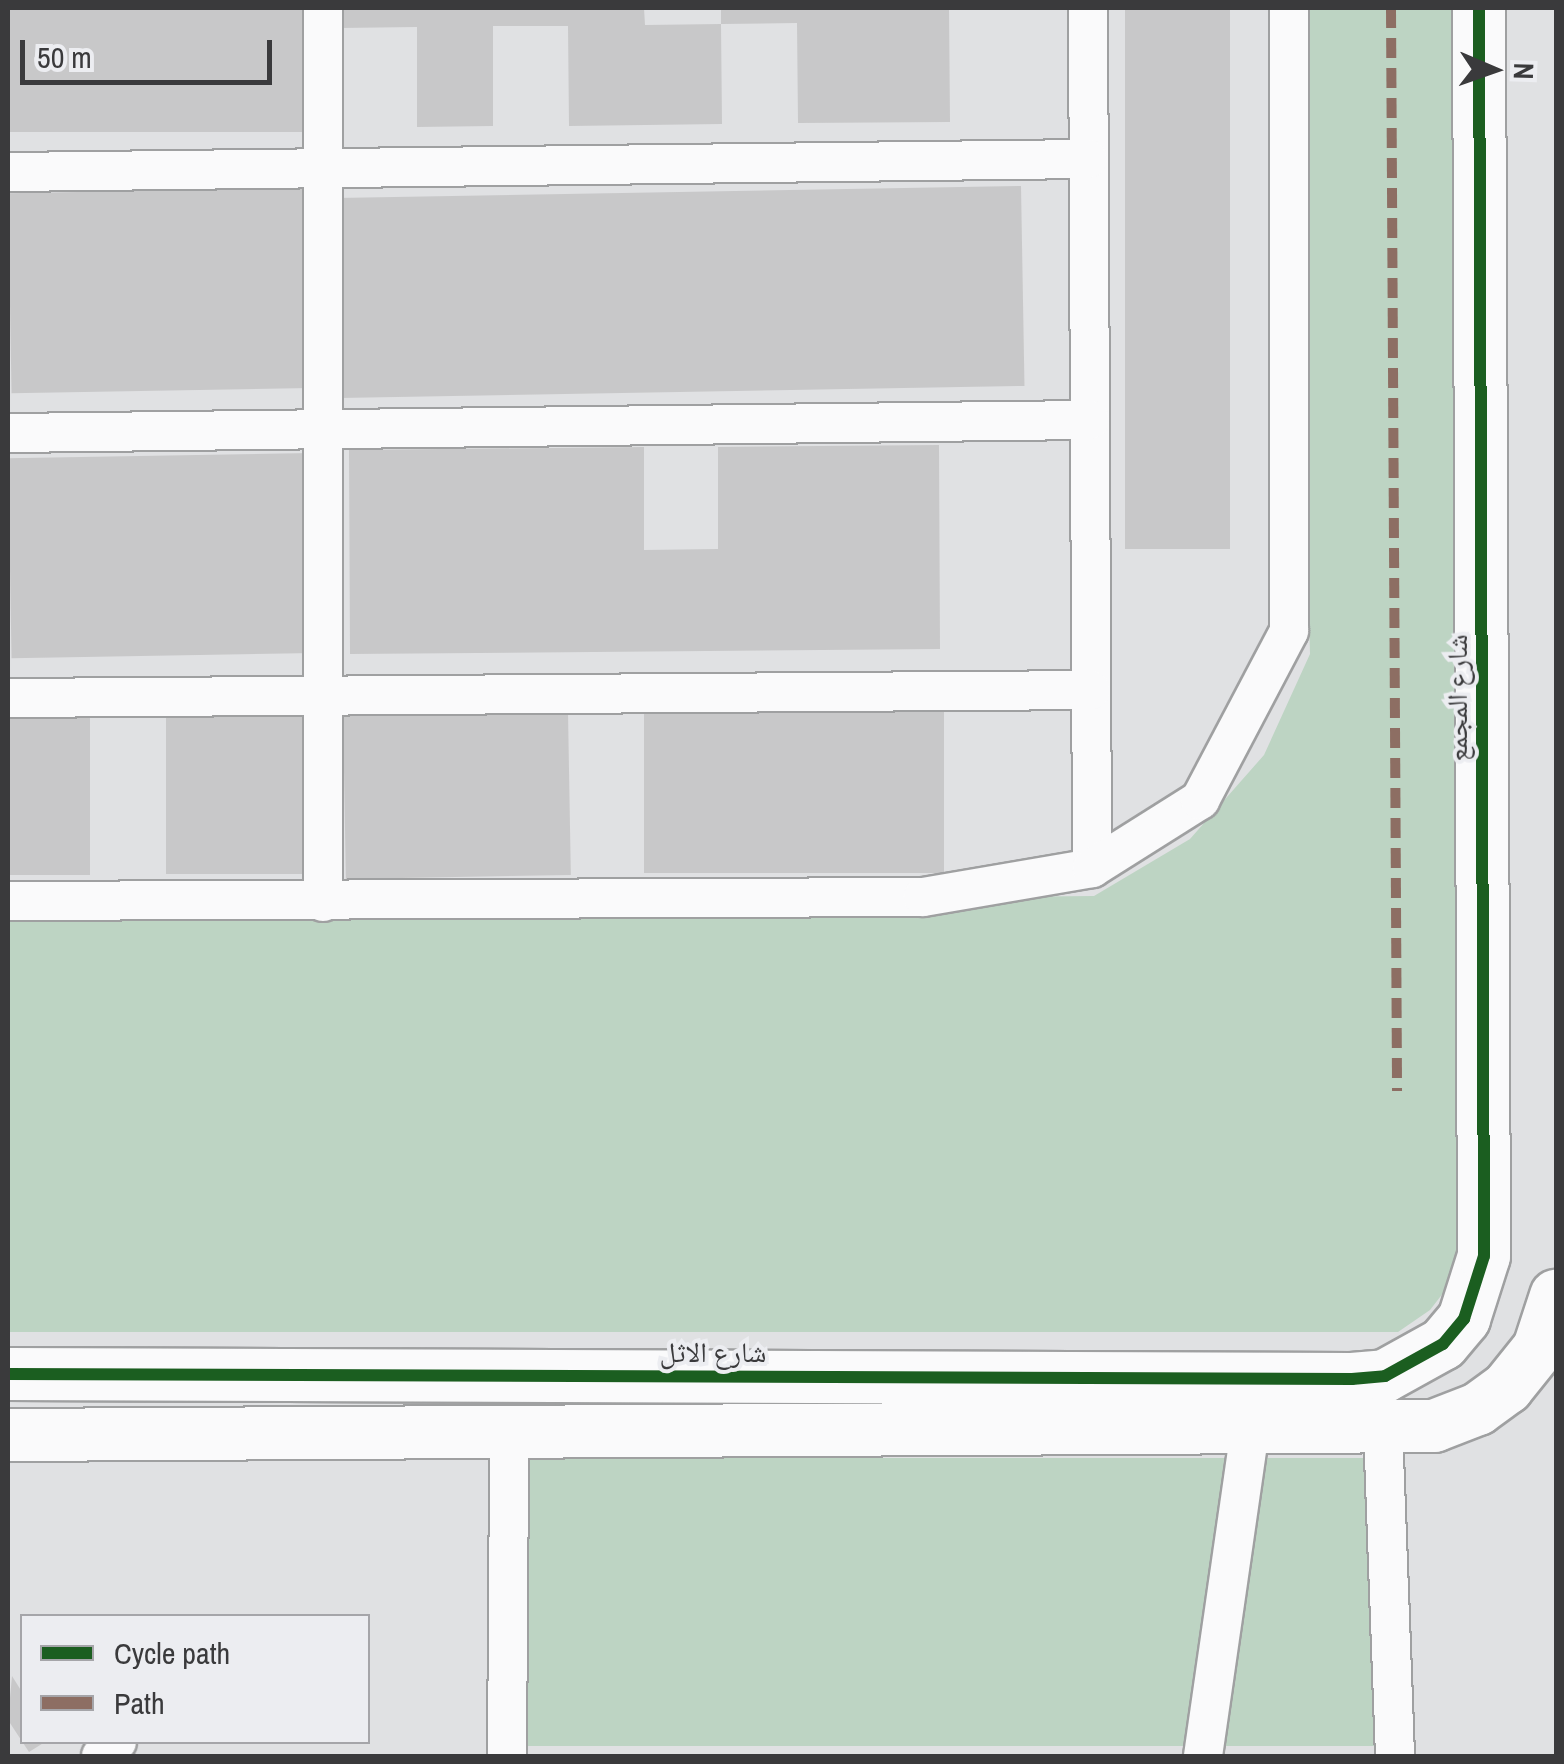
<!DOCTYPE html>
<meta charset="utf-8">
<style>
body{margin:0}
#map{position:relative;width:1564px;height:1764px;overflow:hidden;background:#e0e1e3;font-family:"Archivo Narrow","Noto Naskh Arabic",sans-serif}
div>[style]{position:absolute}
.green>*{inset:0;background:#bdd4c3;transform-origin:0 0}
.building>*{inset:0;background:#c8c8c9;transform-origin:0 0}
.roads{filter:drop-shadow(2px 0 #9fa0a1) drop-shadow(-2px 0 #9fa0a1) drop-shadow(0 2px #9fa0a1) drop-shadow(0 -2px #9fa0a1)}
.street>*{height:38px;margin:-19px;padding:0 19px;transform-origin:19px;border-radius:19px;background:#fafafb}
.secondary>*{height:52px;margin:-26px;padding:0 26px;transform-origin:26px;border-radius:26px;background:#fafafb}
.quiet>*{height:10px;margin-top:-5px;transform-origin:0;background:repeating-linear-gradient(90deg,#8d6e63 0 20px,transparent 0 30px)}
.cycleway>*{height:12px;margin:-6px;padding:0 6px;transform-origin:6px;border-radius:6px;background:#1b5e20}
span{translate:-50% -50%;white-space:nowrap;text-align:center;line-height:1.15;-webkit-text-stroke:8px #ecedf1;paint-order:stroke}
.street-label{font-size:28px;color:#3a3a3c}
.frame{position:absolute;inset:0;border:10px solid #3a3a3c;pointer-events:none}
.legend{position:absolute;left:20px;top:1614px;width:350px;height:130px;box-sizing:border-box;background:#ecedf1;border:2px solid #a5a5a9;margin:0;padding:12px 18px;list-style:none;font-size:30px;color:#3a3a3c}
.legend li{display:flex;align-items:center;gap:20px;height:50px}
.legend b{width:50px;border:2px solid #a5a5a9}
.north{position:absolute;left:1444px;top:20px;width:100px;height:100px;-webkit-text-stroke:8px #ecedf1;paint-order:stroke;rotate:92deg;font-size:28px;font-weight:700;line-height:40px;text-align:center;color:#3a3a3c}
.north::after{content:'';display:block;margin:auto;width:35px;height:45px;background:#3a3a3c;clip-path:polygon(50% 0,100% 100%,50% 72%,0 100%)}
.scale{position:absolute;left:20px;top:40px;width:252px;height:45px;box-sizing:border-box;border:5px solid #3a3a3c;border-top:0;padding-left:12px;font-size:30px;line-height:35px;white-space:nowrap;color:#3a3a3c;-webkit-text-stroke:8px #ecedf1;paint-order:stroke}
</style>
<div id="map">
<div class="green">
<i style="clip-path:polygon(1294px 8px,1468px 8px,1466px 1242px,1454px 1279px,1430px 1310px,1398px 1332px,8px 1332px,8px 907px,1094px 896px,1190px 839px,1264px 755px,1310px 654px)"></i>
<i style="left:1383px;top:1458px;width:288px;height:864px;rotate:90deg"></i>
</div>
<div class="building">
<i style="left:8px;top:8px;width:294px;height:124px"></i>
<i style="clip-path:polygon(340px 8px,644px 8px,645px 25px,721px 24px,722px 124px,569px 126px,568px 26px,493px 26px,493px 126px,417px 127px,417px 27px,340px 28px)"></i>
<i style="clip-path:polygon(721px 8px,949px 8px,950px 122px,798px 123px,797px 23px,721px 24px)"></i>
<i style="left:1125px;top:8px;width:105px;height:541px"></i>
<i style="left:1021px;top:186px;width:200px;height:685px;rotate:89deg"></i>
<i style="left:306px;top:188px;width:200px;height:298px;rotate:89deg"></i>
<i style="clip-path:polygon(939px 445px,940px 649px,350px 654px,349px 450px,644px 447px,644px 550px,718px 549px,718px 447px)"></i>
<i style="left:311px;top:453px;width:200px;height:303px;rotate:89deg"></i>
<i style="left:944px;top:711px;width:162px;height:300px;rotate:90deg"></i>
<i style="left:319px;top:712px;width:162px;height:153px;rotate:90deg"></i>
<i style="left:568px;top:712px;width:163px;height:225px;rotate:89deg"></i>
<i style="left:8px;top:713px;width:82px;height:162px"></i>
<i style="clip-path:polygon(12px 1676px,22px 1692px,22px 1742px,45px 1742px,29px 1752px,8px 1720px)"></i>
</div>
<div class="roads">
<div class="street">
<i style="left:1088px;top:8px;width:860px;rotate:89.73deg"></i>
<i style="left:8px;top:172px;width:1080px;rotate:-0.69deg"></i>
<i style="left:8px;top:433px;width:1082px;rotate:-0.69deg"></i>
<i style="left:8px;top:698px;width:1083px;rotate:-0.42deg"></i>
<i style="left:8px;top:901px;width:915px;rotate:-0.25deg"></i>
<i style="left:923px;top:897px;width:171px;rotate:-9.7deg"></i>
<i style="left:1092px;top:868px;width:128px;rotate:-32.2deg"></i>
<i style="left:1200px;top:800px;width:191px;rotate:-62.2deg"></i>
<i style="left:1289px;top:631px;width:623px;rotate:-90deg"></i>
<i style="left:323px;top:902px;width:894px;rotate:-90deg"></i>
<i style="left:1383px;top:1428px;width:328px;rotate:87.9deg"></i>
<i style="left:101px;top:1756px;width:21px;rotate:-41deg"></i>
<i style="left:507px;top:1756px;width:321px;rotate:-89.6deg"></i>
<i style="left:1203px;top:1756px;width:330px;rotate:-81.8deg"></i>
</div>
<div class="secondary">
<i style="left:8px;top:1374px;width:1344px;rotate:0.21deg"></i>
<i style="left:1352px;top:1379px;width:33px;rotate:-5deg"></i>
<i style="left:1385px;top:1376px;width:66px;rotate:-28.9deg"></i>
<i style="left:1443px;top:1344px;width:33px;rotate:-50deg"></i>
<i style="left:1464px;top:1319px;width:66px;rotate:-72.4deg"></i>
<i style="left:1484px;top:1256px;width:1248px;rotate:-90.23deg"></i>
<i style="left:8px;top:1435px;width:1426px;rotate:-0.36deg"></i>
<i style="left:1434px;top:1426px;width:47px;rotate:-21.1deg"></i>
<i style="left:1478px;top:1409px;width:36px;rotate:-36deg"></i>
<i style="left:1507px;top:1388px;width:51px;rotate:-51.3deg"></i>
<i style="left:1539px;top:1348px;width:55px;rotate:-71.9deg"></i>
</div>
</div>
<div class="quiet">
<i style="left:1391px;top:8px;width:1083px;rotate:89.68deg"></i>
</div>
<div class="cycleway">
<i style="left:8px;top:1374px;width:1344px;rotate:0.21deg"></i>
<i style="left:1352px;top:1379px;width:33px;rotate:-5deg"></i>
<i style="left:1385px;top:1376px;width:66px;rotate:-28.9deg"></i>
<i style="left:1443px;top:1344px;width:33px;rotate:-50deg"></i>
<i style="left:1464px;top:1319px;width:66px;rotate:-72.4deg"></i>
<i style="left:1484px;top:1256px;width:1248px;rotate:-90.23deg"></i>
</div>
<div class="street-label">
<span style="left:1457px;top:698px;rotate:-90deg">شارع المجمع</span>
<span style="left:713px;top:1352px">شارع الاثل</span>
</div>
<div class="frame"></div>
<ul class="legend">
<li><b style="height:12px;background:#1b5e20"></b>Cycle path</li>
<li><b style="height:12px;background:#8d6e63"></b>Path</li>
</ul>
<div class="north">N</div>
<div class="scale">50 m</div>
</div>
